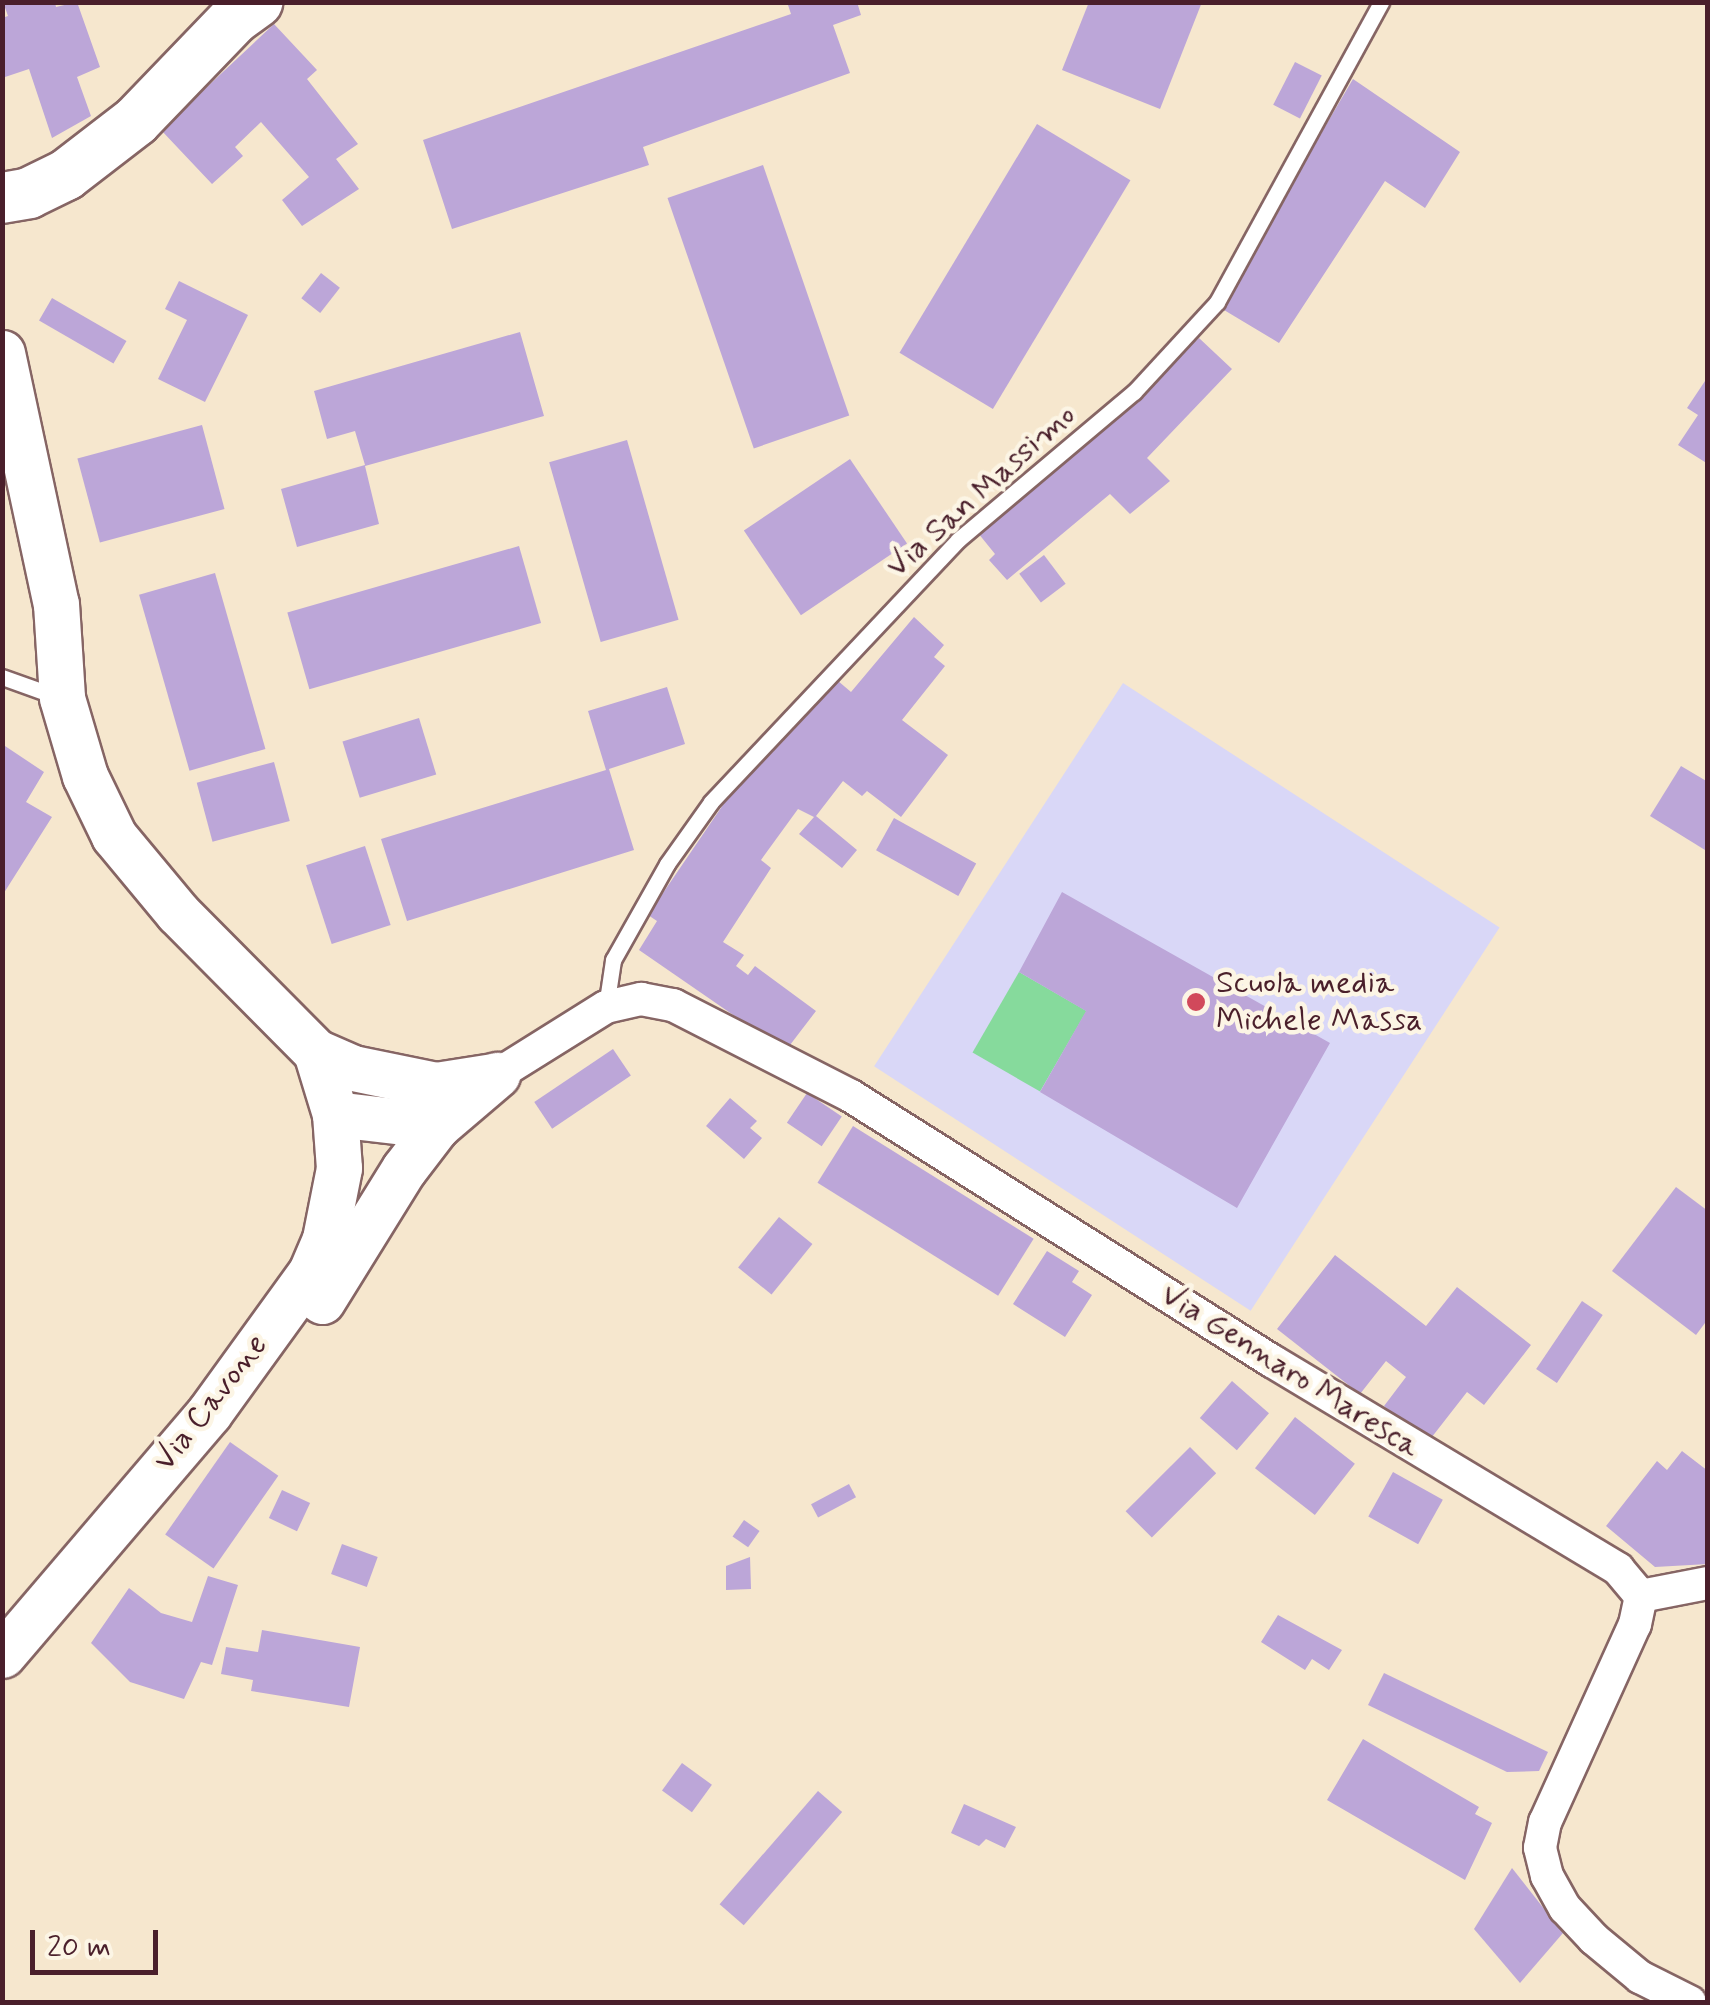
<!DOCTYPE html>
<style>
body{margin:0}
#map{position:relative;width:1710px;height:2005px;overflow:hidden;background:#f6e7ce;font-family:Mynerve,sans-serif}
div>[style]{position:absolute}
.built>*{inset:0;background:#d9d7f7;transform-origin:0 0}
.green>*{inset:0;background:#86da9c;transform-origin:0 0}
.building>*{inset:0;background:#bca6d8;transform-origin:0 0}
.roads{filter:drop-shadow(2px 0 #866564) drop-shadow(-2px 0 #866564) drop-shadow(0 2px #866564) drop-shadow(0 -2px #866564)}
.lane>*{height:15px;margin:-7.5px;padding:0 7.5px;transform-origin:7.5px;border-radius:7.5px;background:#fff}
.street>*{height:32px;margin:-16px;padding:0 16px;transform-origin:16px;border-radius:16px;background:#fff}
.secondary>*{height:45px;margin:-22.5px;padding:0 22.5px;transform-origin:22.5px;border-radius:22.5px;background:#fff}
.primary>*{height:50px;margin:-25px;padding:0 25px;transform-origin:25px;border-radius:25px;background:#fff}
.dots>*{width:28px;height:28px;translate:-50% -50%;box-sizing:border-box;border:5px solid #fcf5e5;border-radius:50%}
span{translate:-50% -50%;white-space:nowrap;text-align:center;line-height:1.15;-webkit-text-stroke:9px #fcf5e5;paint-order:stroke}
.street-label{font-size:32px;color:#4a1f2b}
.poi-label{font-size:32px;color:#4a1f2b}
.left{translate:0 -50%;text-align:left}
.frame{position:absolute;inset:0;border:5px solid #4a1f2b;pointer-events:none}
.scale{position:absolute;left:30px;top:1930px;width:128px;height:45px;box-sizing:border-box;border:5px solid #4a1f2b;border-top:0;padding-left:12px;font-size:30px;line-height:35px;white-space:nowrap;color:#4a1f2b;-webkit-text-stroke:8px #fcf5e5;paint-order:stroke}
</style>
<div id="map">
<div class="built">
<i style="left:1123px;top:683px;width:449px;height:457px;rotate:33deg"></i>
</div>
<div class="green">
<i style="left:1019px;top:972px;width:78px;height:93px;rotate:30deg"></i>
</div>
<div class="building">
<i style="clip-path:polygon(3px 2px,55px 2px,56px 7px,77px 2px,100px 67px,77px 77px,91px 116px,52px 138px,29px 69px,2px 78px,2px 18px,8px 16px)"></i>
<i style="clip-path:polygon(787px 2px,857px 2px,861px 15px,833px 25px,850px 73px,643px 147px,649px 165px,452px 229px,423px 140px,791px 14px)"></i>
<i style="clip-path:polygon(1089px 2px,1202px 2px,1160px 109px,1062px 70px)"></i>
<i style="clip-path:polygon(274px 24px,317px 70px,307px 79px,358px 144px,336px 159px,359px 189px,302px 226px,282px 200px,309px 177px,261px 122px,235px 147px,243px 156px,212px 184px,161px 130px)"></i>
<i style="left:1295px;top:62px;width:30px;height:48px;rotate:27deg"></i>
<i style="clip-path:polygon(1353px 79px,1460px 152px,1425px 208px,1385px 181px,1279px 343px,1219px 307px)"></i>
<i style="left:1037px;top:124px;width:109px;height:267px;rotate:31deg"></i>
<i style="left:763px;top:165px;width:265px;height:101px;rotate:71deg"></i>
<i style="left:321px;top:273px;width:24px;height:32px;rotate:38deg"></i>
<i style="clip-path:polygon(179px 281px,248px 315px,205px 402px,158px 379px,187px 320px,165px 309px)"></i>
<i style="left:52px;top:298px;width:86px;height:26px;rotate:30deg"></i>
<i style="clip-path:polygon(520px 332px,544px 416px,365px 466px,379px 524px,297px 547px,281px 489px,365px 465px,355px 431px,327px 439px,314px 391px)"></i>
<i style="clip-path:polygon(1199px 338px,1232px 369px,1147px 458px,1170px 481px,1130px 514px,1110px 494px,1007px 580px,989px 560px,995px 554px,978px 533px)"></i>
<i style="clip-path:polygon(1705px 381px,1708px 383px,1708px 464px,1678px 445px,1698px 415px,1687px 408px)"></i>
<i style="left:202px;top:425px;width:87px;height:129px;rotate:75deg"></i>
<i style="left:627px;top:440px;width:187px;height:81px;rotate:74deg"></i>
<i style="left:850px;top:459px;width:102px;height:128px;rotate:56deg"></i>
<i style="left:519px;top:546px;width:80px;height:241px;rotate:74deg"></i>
<i style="left:1044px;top:555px;width:36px;height:31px;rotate:53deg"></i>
<i style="left:215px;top:573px;width:183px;height:79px;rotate:74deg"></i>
<i style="clip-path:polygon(914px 617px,944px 645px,934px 657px,945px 666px,902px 720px,948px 755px,901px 817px,867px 791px,862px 796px,843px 781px,816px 816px,857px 850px,842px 868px,799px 834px,814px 817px,798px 809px,761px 860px,771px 868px,723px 942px,744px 955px,736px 966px,748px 975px,755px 966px,816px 1011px,790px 1045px,768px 1039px,639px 950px,657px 921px,648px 915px,742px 777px,831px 675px,851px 692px)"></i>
<i style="clip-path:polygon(667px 687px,685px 744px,609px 769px,634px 850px,407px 921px,381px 839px,606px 770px,588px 711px)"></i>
<i style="left:419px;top:718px;width:59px;height:80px;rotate:73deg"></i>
<i style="clip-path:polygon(2px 744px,44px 772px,26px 802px,52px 817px,2px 896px)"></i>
<i style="left:274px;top:762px;width:61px;height:80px;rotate:75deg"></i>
<i style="clip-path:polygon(1681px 766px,1708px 782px,1705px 850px,1650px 816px)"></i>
<i style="left:894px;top:818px;width:94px;height:37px;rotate:29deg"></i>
<i style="left:365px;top:846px;width:83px;height:62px;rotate:72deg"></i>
<i style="clip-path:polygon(1062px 892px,1330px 1043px,1237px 1208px,1040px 1092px,1086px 1011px,1019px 972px)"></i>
<i style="left:613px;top:1049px;width:32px;height:95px;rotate:56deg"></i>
<i style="left:807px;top:1093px;width:42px;height:36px;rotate:34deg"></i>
<i style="clip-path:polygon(730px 1098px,757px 1121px,750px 1128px,762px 1138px,744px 1159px,706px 1126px)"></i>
<i style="left:853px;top:1126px;width:213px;height:67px;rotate:32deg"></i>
<i style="clip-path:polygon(1676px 1187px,1708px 1211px,1708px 1319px,1696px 1335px,1612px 1271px)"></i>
<i style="left:779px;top:1217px;width:43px;height:65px;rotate:39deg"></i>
<i style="clip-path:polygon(1047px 1251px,1079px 1271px,1072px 1282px,1092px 1295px,1065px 1337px,1013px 1304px)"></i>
<i style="clip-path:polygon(1335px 1255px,1426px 1326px,1457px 1287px,1531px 1345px,1484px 1405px,1467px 1392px,1428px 1442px,1384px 1406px,1406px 1377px,1386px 1361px,1360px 1394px,1277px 1329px)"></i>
<i style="left:1582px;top:1301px;width:25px;height:82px;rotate:34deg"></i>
<i style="left:1232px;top:1381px;width:49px;height:49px;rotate:41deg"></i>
<i style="left:1295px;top:1417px;width:76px;height:65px;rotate:38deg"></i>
<i style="left:230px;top:1442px;width:59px;height:113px;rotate:35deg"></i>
<i style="left:1190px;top:1447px;width:37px;height:91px;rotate:45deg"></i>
<i style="clip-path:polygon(1682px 1451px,1708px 1471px,1708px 1564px,1655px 1567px,1606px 1526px,1657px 1461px,1667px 1470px)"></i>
<i style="left:1393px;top:1472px;width:57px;height:51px;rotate:29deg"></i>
<i style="left:849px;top:1484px;width:15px;height:43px;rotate:62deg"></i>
<i style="left:282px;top:1490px;width:31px;height:31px;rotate:25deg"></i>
<i style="left:744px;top:1520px;width:19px;height:20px;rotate:35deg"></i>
<i style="left:342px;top:1544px;width:38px;height:32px;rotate:20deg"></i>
<i style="clip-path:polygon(750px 1557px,751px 1589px,726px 1590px,726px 1566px)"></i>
<i style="clip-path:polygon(208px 1576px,238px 1585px,212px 1665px,201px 1662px,184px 1699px,130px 1682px,91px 1643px,129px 1588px,161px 1613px,192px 1622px)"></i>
<i style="clip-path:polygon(1278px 1615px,1342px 1650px,1329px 1670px,1312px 1659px,1305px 1670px,1261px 1642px)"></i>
<i style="clip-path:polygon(262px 1630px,360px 1647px,349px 1707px,251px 1691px,253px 1680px,221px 1674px,226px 1647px,258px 1652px)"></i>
<i style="clip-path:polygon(1384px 1673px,1548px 1752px,1539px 1771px,1507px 1772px,1368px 1705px)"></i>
<i style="clip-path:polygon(1363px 1739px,1479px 1807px,1475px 1814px,1492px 1823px,1465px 1880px,1327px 1800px)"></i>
<i style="left:682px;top:1763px;width:37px;height:34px;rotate:36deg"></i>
<i style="left:818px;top:1791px;width:32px;height:150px;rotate:41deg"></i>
<i style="clip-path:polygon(964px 1804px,1016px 1827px,1005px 1848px,986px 1839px,979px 1846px,951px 1833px)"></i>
<i style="clip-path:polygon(1512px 1868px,1563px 1933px,1520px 1983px,1474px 1929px)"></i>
</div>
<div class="roads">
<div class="lane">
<i style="left:2px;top:677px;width:59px;rotate:19.7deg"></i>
<i style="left:606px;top:1007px;width:48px;rotate:-81.5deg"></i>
<i style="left:613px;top:960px;width:110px;rotate:-60.6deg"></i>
<i style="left:667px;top:864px;width:76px;rotate:-54.6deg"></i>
<i style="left:711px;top:802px;width:360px;rotate:-46.7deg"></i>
<i style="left:958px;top:540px;width:230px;rotate:-40.1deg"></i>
<i style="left:1134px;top:392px;width:122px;rotate:-47.3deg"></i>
<i style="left:1217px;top:302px;width:342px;rotate:-61.3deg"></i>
</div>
<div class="street">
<i style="left:497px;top:1075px;width:128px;rotate:-32deg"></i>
<i style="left:606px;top:1007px;width:36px;rotate:-13deg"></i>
<i style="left:641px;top:999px;width:33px;rotate:11deg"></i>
<i style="left:673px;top:1005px;width:200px;rotate:27.1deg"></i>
<i style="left:851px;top:1096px;width:497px;rotate:32.2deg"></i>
<i style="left:1272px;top:1361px;width:404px;rotate:31deg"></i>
<i style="left:1618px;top:1569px;width:35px;rotate:50deg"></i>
<i style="left:1641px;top:1596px;width:29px;rotate:102deg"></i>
<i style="left:1635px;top:1624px;width:217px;rotate:114.4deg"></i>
<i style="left:1545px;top:1822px;width:26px;rotate:101deg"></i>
<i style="left:1540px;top:1848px;width:29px;rotate:76deg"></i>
<i style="left:1547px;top:1876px;width:37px;rotate:61deg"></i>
<i style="left:1565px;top:1908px;width:42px;rotate:46.9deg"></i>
<i style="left:1594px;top:1939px;width:60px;rotate:39.6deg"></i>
<i style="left:1640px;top:1977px;width:56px;rotate:26.6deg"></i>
<i style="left:1641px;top:1596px;width:68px;rotate:-11deg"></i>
</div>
<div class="secondary">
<i style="left:2px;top:353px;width:257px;rotate:77.9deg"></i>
<i style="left:56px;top:604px;width:94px;rotate:86.3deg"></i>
<i style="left:62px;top:698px;width:81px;rotate:73.6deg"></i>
<i style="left:85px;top:776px;width:67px;rotate:64.2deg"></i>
<i style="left:114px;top:836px;width:100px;rotate:50.3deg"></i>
<i style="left:178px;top:913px;width:196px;rotate:45.2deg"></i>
<i style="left:316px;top:1052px;width:65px;rotate:73deg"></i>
<i style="left:335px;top:1114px;width:54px;rotate:85.8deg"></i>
<i style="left:339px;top:1168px;width:72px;rotate:101.2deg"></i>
<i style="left:325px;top:1239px;width:36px;rotate:113deg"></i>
<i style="left:311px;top:1272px;width:174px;rotate:125.9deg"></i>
<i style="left:209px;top:1413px;width:318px;rotate:130.5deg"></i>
<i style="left:316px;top:1052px;width:40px;rotate:23.4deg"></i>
<i style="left:353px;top:1068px;width:85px;rotate:11.6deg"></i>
<i style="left:436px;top:1085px;width:58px;rotate:-9deg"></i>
<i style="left:335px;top:1114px;width:103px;rotate:6.7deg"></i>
<i style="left:322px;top:1301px;width:155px;rotate:-58.2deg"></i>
<i style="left:404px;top:1169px;width:54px;rotate:-52.5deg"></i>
<i style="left:437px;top:1126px;width:79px;rotate:-40.4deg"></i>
</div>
<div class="primary">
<i style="left:2px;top:198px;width:27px;rotate:-10deg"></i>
<i style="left:29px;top:193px;width:41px;rotate:-25.9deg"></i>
<i style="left:66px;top:175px;width:88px;rotate:-37.6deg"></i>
<i style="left:136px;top:121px;width:141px;rotate:-46.1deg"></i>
<i style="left:234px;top:19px;width:29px;rotate:-36deg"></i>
</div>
</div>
<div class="dots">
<i style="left:1196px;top:1002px;background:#d1495b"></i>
</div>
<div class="street-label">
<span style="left:981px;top:491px;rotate:-42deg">Via San Massimo</span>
<span style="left:1290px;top:1371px;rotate:32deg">Via Gennaro Maresca</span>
<span style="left:211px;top:1403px;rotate:-52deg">Via Cavone</span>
</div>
<div class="poi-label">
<span class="left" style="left:1216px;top:1002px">Scuola media<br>Michele Massa</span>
</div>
<div class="frame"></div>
<div class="scale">20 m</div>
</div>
